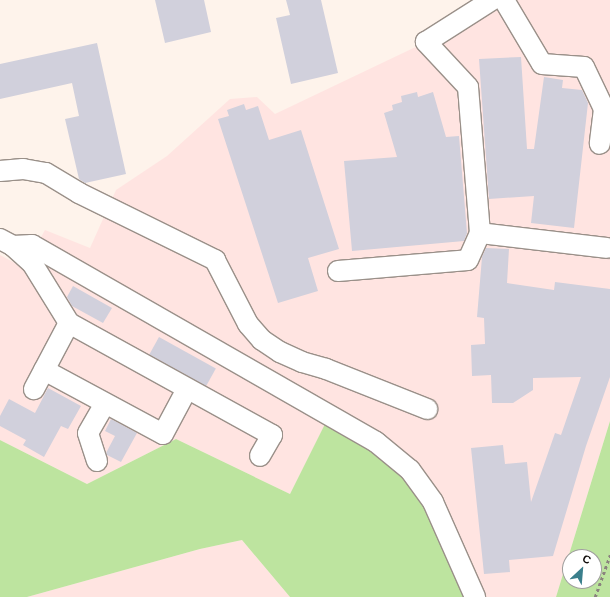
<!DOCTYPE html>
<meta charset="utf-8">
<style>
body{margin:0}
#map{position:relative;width:610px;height:597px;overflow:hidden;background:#fef3eb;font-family:Arial,sans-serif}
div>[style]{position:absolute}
.industrial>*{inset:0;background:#ffe4e1}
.green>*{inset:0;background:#bde49f}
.building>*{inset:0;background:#d1d0dc;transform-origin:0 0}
.path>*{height:2.5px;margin-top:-1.25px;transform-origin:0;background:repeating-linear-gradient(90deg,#8a837e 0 3px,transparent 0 6px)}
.roads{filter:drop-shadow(1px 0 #9a9089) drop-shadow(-1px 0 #9a9089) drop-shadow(0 1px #9a9089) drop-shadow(0 -1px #9a9089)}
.minor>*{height:20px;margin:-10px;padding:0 10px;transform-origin:10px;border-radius:10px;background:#fff}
span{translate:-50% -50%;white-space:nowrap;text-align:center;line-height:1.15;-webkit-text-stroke:4px #fff;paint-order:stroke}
.north{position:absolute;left:562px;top:549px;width:40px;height:40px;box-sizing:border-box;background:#fff;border:1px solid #9f9e9d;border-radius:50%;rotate:26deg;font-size:11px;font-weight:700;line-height:16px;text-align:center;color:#100c0a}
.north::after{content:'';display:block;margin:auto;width:14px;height:18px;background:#3a7f8c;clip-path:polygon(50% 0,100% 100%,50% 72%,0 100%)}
</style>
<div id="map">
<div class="industrial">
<i style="clip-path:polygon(514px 0,610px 0,610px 421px,556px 597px,468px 597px,327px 421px,290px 494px,176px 439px,87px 484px,0 440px,0 255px,24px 268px,45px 230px,90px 248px,116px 190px,167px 156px,230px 99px,257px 97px,275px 114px)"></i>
<i style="clip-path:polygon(242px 540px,290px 597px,27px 597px,200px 549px)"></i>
</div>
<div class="green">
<i style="clip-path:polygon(327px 420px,389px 462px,430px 512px,468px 597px,290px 597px,242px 540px,200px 549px,27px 597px,0 597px,0 440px,87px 484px,176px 439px,290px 494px)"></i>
<i style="clip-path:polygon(evenodd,610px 421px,610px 597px,556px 597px,610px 421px,570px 557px,594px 557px,594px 581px,570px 581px,570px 557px)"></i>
</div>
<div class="building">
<i style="clip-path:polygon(155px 0,204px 0,211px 32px,165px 43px)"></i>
<i style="clip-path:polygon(286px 0,321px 0,338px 73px,291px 84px,276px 18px,290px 15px)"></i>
<i style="clip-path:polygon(97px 43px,126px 174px,85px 183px,79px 179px,65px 119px,79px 116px,72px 83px,0 99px,0 64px)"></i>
<i style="clip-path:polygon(521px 57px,527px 149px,534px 149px,544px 77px,563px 80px,562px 88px,582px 90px,588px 103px,574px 228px,531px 223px,534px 196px,489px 199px,479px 59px)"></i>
<i style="clip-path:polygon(417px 92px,418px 97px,433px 92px,446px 137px,459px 136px,467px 233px,464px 241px,352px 251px,344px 161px,397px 157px,384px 113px,393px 110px,392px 105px,402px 102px,401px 96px)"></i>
<i style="clip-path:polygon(244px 104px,246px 110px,258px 106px,269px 140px,301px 130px,339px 249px,308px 258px,318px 291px,278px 303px,218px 119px,229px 116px,227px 110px)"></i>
<i style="clip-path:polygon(486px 248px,509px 249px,507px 283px,554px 290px,555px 282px,610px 289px,610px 377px,586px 446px,553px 556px,509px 560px,510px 572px,484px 574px,471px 448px,503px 445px,505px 464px,527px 462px,531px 502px,555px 433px,561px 435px,581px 377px,533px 378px,533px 390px,513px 403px,492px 403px,491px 375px,472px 376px,471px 345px,485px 344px,484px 318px,477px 317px,482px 257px)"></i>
<i style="clip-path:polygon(73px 286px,112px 308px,103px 323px,72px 306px,67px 297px)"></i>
<i style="left:159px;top:337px;width:65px;height:20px;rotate:29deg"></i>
<i style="clip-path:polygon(48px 388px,81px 406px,68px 429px,61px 426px,44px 457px,23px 445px,26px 440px,0 426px,0 416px,9px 399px,35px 413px)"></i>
<i style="clip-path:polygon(111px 419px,137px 433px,121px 462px,107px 455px,106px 453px,115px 436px,105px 431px)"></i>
</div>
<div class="path">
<i style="left:595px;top:597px;width:45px;rotate:-70.3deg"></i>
</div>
<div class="roads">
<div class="minor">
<i style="left:504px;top:0;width:74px;rotate:59.3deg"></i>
<i style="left:542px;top:64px;width:42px;rotate:4.1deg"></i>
<i style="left:584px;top:67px;width:47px;rotate:64.5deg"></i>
<i style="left:604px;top:109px;width:35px;rotate:97deg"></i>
<i style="left:0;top:171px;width:23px;rotate:-5deg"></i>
<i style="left:23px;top:169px;width:23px;rotate:10deg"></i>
<i style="left:46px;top:173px;width:39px;rotate:31deg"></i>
<i style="left:79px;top:193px;width:152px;rotate:26.2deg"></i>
<i style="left:215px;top:260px;width:72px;rotate:62.7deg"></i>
<i style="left:248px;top:324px;width:21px;rotate:49deg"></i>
<i style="left:262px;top:340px;width:22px;rotate:34deg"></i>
<i style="left:280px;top:352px;width:24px;rotate:24deg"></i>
<i style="left:302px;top:362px;width:25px;rotate:16deg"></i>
<i style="left:326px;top:369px;width:109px;rotate:21.6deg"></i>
<i style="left:480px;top:233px;width:128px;rotate:6.7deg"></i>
<i style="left:0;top:239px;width:15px;rotate:28deg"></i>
<i style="left:13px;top:246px;width:25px;rotate:42deg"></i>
<i style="left:32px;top:263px;width:70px;rotate:58.3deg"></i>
<i style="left:69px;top:323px;width:75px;rotate:117.9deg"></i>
<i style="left:13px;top:246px;width:19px;rotate:-3deg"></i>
<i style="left:32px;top:245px;width:396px;rotate:29.8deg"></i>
<i style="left:376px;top:442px;width:44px;rotate:39.5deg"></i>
<i style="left:410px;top:470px;width:39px;rotate:54deg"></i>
<i style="left:433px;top:502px;width:104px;rotate:66.1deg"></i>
<i style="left:338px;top:271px;width:130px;rotate:-4.8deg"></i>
<i style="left:468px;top:260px;width:30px;rotate:-66deg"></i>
<i style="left:480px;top:233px;width:146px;rotate:-94.7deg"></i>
<i style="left:468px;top:87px;width:62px;rotate:-133deg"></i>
<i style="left:426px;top:42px;width:78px;rotate:-32.5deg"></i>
<i style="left:69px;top:323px;width:232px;rotate:28.9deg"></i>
<i style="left:272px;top:435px;width:24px;rotate:120deg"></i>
<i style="left:44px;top:370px;width:135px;rotate:28.3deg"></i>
<i style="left:163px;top:434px;width:51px;rotate:-61.9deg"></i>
<i style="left:97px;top:461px;width:29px;rotate:-108deg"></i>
<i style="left:88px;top:433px;width:34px;rotate:-60deg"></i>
</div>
</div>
<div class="north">С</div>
</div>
